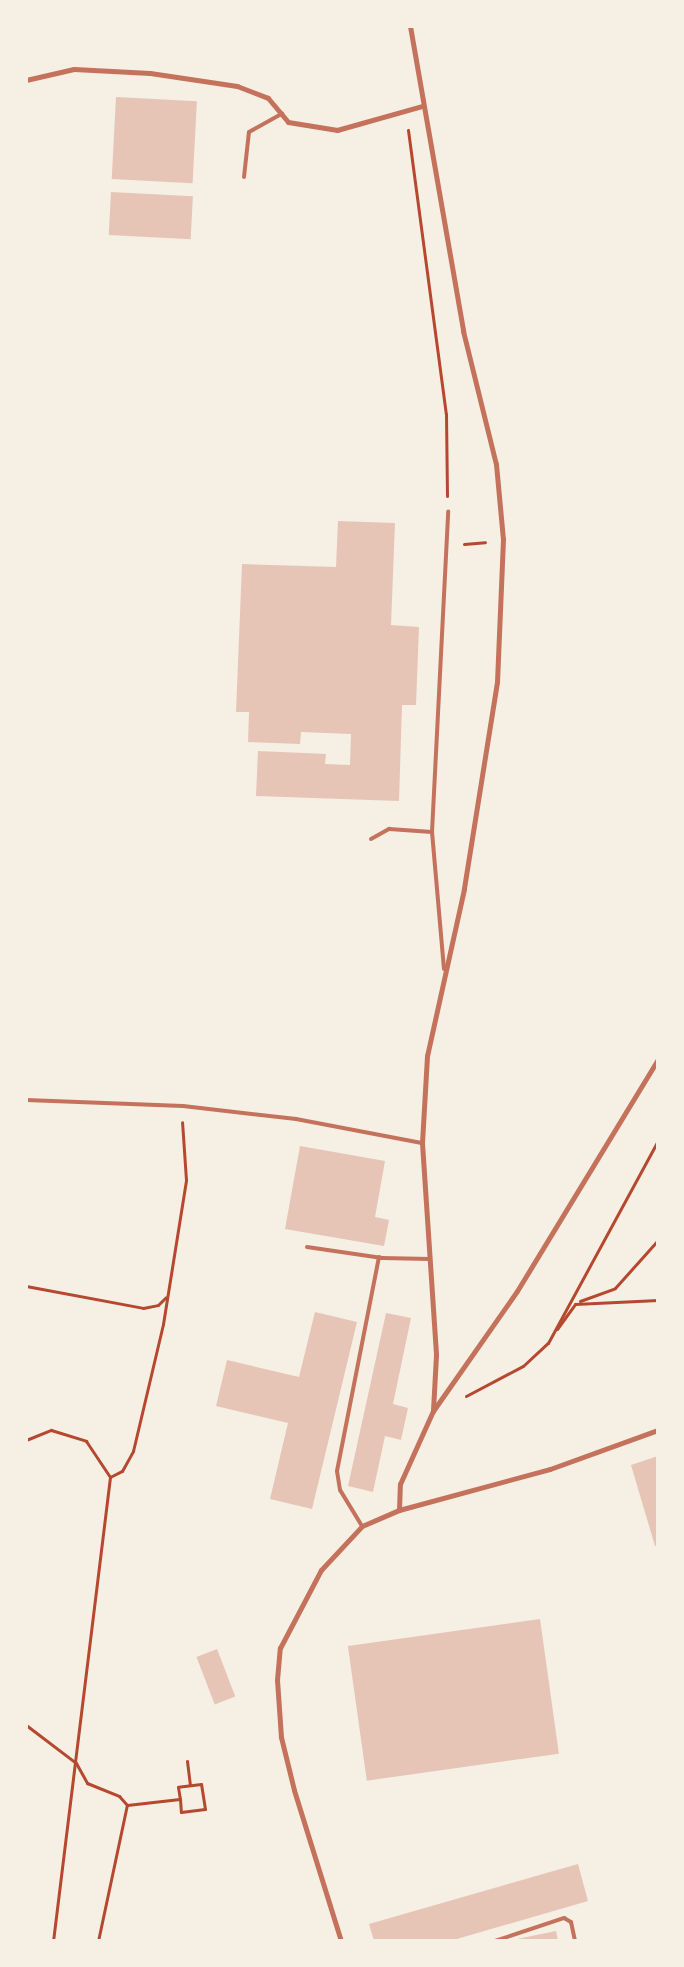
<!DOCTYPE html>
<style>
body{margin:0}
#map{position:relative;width:684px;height:1967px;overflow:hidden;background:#f6efe4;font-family:Signika,sans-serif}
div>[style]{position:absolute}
.building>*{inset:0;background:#e6c5b7;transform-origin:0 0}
.path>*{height:3px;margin:-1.5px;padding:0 1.5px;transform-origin:1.5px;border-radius:1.5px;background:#b5482f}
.service>*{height:4px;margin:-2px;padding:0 2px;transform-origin:2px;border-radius:2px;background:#c5725c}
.minor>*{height:5px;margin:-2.5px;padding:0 2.5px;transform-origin:2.5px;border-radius:2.5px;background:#c5725c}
span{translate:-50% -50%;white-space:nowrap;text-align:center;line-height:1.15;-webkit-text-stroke:4px #f6efe4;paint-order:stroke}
.frame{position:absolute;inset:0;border:28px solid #f6efe4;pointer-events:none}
</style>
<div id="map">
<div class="building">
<i style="left:116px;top:97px;width:81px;height:82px;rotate:3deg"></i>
<i style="left:111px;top:192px;width:82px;height:43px;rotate:3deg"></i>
<i style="clip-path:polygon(338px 521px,395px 523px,391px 625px,419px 627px,416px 705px,402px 705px,399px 801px,256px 796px,258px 751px,326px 754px,325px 764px,350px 765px,351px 734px,301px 732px,300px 744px,248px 742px,249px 712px,236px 712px,242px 564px,336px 567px)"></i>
<i style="clip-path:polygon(300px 1146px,385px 1161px,375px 1217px,389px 1220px,384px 1246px,285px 1229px)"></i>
<i style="clip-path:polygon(315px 1312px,357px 1322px,312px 1509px,270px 1499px,288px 1423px,216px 1406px,227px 1360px,299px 1377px)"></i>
<i style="clip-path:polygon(386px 1313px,411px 1318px,393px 1404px,408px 1408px,401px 1440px,385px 1436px,373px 1492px,348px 1486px)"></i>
<i style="clip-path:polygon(658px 1456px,658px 1545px,655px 1546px,631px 1465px)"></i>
<i style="left:540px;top:1619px;width:136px;height:194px;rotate:82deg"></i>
<i style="left:217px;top:1649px;width:51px;height:22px;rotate:69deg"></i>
<i style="clip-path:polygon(578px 1864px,588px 1901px,450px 1941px,374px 1941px,369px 1924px)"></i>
<i style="clip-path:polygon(556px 1931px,558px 1941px,518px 1941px,517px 1939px)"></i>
</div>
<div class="path">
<i style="left:408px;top:130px;width:287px;rotate:82.4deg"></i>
<i style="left:446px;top:414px;width:82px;rotate:89.3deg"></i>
<i style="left:464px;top:544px;width:21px;rotate:-5deg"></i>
<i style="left:26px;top:1286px;width:119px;rotate:10.6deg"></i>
<i style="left:143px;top:1308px;width:15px;rotate:-11deg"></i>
<i style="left:158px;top:1305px;width:11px;rotate:-45deg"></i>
<i style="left:580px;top:1301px;width:37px;rotate:-20deg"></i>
<i style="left:615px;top:1288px;width:64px;rotate:-48.1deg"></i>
<i style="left:557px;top:1329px;width:31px;rotate:-54deg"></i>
<i style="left:575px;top:1304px;width:83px;rotate:-2.8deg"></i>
<i style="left:466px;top:1396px;width:64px;rotate:-27.8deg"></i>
<i style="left:523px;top:1366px;width:34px;rotate:-43deg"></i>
<i style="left:548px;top:1343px;width:231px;rotate:-61.5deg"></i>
<i style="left:26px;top:1440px;width:27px;rotate:-22deg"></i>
<i style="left:51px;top:1430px;width:37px;rotate:17deg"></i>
<i style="left:86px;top:1441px;width:43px;rotate:56.3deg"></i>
<i style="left:110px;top:1477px;width:467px;rotate:97deg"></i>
<i style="left:110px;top:1477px;width:13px;rotate:-27deg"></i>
<i style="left:122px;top:1471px;width:23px;rotate:-61deg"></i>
<i style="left:133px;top:1451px;width:130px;rotate:-76.7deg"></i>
<i style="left:163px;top:1324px;width:146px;rotate:-80.9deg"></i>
<i style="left:186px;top:1180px;width:58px;rotate:-93.9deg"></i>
<i style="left:26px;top:1725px;width:63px;rotate:37.2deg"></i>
<i style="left:76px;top:1763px;width:23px;rotate:61deg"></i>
<i style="left:87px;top:1783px;width:35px;rotate:22deg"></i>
<i style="left:119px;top:1796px;width:12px;rotate:48deg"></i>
<i style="left:127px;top:1805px;width:53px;rotate:-6.5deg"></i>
<i style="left:180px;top:1799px;width:13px;rotate:86deg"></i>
<i style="left:181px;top:1812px;width:24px;rotate:-7deg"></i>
<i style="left:205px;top:1809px;width:25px;rotate:-99deg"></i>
<i style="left:201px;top:1784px;width:23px;rotate:173deg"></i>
<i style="left:178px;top:1787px;width:12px;rotate:81deg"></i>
<i style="left:187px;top:1761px;width:24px;rotate:83deg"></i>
<i style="left:98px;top:1941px;width:139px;rotate:-78deg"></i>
</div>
<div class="service">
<i style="left:244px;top:177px;width:45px;rotate:-83.7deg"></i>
<i style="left:249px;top:132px;width:38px;rotate:-29deg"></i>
<i style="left:371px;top:839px;width:21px;rotate:-29deg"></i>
<i style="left:389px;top:829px;width:43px;rotate:4deg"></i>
<i style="left:444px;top:969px;width:138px;rotate:-95deg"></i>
<i style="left:432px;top:832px;width:321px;rotate:-87.1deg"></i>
<i style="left:26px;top:1100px;width:157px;rotate:2.2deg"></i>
<i style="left:183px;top:1106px;width:114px;rotate:6.6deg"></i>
<i style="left:296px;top:1119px;width:128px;rotate:10.8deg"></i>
<i style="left:307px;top:1247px;width:76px;rotate:8.3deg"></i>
<i style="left:382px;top:1258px;width:48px;rotate:1.2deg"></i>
<i style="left:362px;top:1526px;width:42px;rotate:-121.4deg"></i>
<i style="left:340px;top:1490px;width:19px;rotate:-99deg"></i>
<i style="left:337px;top:1471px;width:218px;rotate:-78.9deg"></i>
<i style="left:495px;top:1941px;width:73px;rotate:-18.4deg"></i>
<i style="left:564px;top:1918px;width:8px;rotate:30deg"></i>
<i style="left:571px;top:1922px;width:19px;rotate:78deg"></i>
</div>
<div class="minor">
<i style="left:410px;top:26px;width:310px;rotate:80.1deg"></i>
<i style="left:463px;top:331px;width:137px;rotate:76.1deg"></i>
<i style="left:496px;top:464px;width:75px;rotate:84.7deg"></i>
<i style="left:503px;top:539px;width:143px;rotate:92.4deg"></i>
<i style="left:497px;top:682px;width:210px;rotate:99.1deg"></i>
<i style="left:464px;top:889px;width:171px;rotate:102.5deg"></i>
<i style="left:427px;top:1056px;width:87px;rotate:93.3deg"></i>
<i style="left:422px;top:1143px;width:212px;rotate:86.2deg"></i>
<i style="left:436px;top:1355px;width:56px;rotate:93.1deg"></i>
<i style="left:26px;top:80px;width:49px;rotate:-12.9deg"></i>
<i style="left:74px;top:69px;width:76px;rotate:3deg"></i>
<i style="left:150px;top:73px;width:88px;rotate:8.5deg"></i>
<i style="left:237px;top:86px;width:33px;rotate:21deg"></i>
<i style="left:268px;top:98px;width:31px;rotate:50deg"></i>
<i style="left:288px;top:122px;width:50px;rotate:9.3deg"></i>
<i style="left:337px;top:130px;width:88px;rotate:-15.8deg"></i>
<i style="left:399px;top:1510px;width:26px;rotate:-88deg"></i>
<i style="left:400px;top:1484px;width:80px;rotate:-65.7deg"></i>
<i style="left:433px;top:1411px;width:146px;rotate:-55deg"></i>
<i style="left:517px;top:1291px;width:271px;rotate:-58.7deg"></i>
<i style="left:341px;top:1941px;width:158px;rotate:-107.3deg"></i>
<i style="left:294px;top:1790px;width:55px;rotate:-103.8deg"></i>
<i style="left:281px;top:1737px;width:57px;rotate:-94deg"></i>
<i style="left:277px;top:1680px;width:32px;rotate:-85deg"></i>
<i style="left:280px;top:1648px;width:88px;rotate:-62.3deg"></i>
<i style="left:321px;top:1570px;width:60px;rotate:-47deg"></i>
<i style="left:362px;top:1526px;width:40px;rotate:-23.4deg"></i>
<i style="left:399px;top:1510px;width:156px;rotate:-15.2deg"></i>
<i style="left:550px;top:1469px;width:115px;rotate:-19.9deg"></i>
</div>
<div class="frame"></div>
</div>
